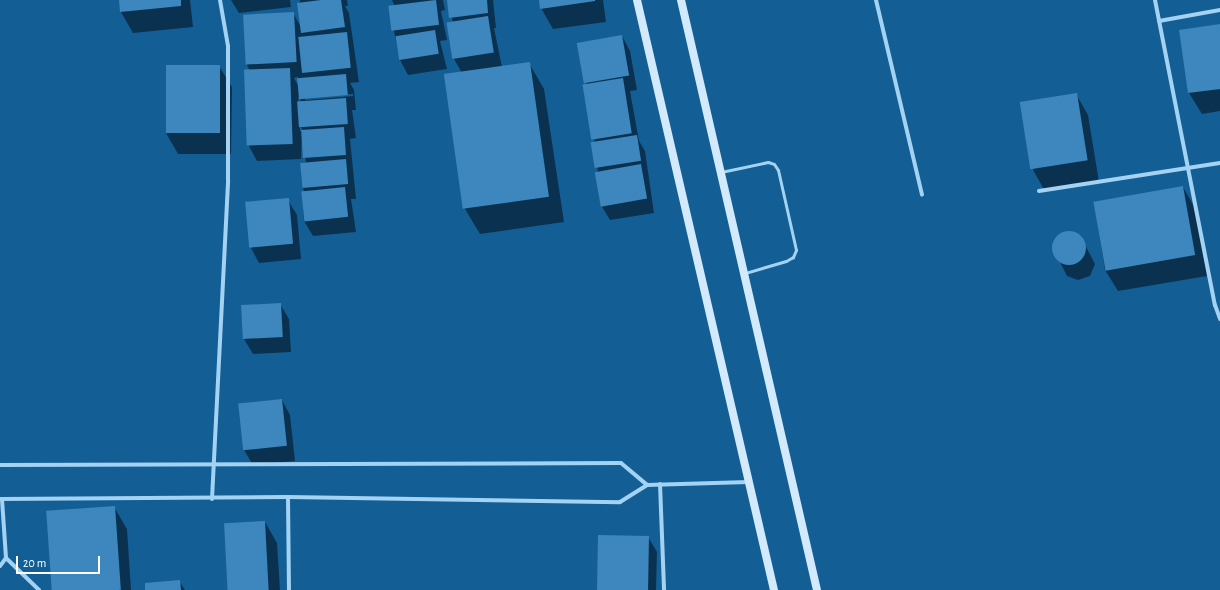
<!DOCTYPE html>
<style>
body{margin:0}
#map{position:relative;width:1220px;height:590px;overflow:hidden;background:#145e96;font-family:"Alegreya Sans",sans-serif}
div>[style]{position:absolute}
.shadow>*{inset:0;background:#0007}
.building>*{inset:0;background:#3d87be;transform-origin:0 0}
.round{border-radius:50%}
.lane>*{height:3px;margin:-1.5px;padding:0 1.5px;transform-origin:1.5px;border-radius:1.5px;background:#a4d2f2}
.street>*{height:4px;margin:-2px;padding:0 2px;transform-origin:2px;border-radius:2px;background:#a4d2f2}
.secondary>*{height:8px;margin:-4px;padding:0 4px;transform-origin:4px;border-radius:4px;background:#d3eafc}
span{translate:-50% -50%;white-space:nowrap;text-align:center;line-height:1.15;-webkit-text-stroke:3px #145e96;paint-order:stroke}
.scale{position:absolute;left:16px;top:556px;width:84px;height:18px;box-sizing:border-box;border:2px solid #fff;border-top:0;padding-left:5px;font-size:12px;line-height:14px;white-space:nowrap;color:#fff;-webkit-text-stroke:3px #145e96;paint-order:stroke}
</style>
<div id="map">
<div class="shadow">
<i style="clip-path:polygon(120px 0,190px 0,193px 27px,133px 33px,121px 12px)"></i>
<i style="clip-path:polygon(231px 0,290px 0,291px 7px,239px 13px)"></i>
<i style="clip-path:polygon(evenodd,300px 0,347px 0,348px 6px,345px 6px,349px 13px,359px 82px,350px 83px,354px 90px,356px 110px,352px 110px,356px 138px,350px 139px,356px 199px,351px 199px,356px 232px,313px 236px,304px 221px,302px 192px,305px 192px,302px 187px,301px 163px,306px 163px,302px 133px,301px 159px,257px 161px,249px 146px,245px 71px,250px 71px,247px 65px,293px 13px,301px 27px,300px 0,298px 77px,298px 85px,294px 78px,298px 77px,300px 0,353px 94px,353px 96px,305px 100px,305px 98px,353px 94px,300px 0,298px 97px,301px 101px,302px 103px,299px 104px,298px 97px,300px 0,300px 125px,303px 131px,300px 131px,300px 125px)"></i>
<i style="clip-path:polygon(392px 0,443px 0,445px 10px,441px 11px,447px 40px,440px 41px,447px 69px,408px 75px,400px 60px,394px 31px,395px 7px)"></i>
<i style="clip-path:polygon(448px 0,493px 0,496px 28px,494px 28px,502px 67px,529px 63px,544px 89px,564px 222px,480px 234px,465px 209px,462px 73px,454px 59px,453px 23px)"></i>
<i style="clip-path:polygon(540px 0,603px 0,606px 22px,553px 29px,541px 8px)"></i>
<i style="clip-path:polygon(1220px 25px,1220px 111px,1202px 114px,1189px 93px,1180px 31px)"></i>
<i style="clip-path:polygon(622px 36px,630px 51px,637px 90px,630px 91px,639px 141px,645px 151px,654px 213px,610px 220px,601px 205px,595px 143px,584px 85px,587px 85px,585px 81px)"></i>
<i style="clip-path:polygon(219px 66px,232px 87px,231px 154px,178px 154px,166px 133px)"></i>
<i style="clip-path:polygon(1076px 94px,1088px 115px,1099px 182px,1045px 191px,1033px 170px)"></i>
<i style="clip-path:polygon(1183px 187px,1195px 208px,1207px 276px,1118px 291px,1105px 270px,1094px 202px)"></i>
<i style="clip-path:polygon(288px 200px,297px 215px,301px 259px,259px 263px,251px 248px)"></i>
<i style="clip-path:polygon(1069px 232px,1081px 237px,1095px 264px,1090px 276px,1078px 280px,1067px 276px,1053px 248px,1058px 237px)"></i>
<i style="clip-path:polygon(280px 304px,289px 319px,291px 352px,253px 354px,244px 339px,242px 306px)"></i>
<i style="clip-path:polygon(282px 400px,290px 415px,295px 461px,253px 465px,244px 450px)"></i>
<i style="clip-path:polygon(114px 507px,127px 529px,131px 590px,53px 590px)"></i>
<i style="clip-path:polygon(265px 522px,277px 543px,280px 590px,230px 590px)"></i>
<i style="clip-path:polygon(648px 537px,657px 552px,656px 590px,598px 590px)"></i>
<i style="clip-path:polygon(179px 581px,185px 590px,146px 590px)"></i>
</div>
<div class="building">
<i style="clip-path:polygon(119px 0,181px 0,181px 6px,120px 12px)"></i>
<i style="clip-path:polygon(321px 0,341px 0,345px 27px,301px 33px,297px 3px)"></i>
<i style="left:436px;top:0;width:25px;height:48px;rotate:83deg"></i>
<i style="clip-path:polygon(447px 0,487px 0,488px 13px,449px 18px)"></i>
<i style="clip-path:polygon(539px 0,595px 0,595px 1px,540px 9px)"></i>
<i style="left:294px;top:12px;width:50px;height:51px;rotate:87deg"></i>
<i style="left:488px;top:16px;width:37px;height:42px;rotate:81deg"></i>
<i style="clip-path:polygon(1220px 24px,1220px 89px,1188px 93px,1179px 30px)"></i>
<i style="left:435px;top:30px;width:24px;height:40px;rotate:81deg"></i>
<i style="left:347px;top:32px;width:36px;height:49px;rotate:84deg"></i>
<i style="left:622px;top:35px;width:41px;height:46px;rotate:80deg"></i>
<i style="left:530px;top:62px;width:136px;height:87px;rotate:82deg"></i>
<i style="left:166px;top:65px;width:54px;height:68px"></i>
<i style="left:290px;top:68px;width:76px;height:46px;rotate:88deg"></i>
<i style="left:346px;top:74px;width:21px;height:49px;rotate:85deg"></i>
<i style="left:623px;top:78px;width:56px;height:41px;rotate:81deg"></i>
<i style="left:1077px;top:93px;width:68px;height:58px;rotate:81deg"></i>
<i style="left:346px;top:98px;width:26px;height:49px;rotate:86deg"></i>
<i style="left:344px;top:127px;width:28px;height:43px;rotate:86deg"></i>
<i style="left:637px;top:135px;width:26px;height:47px;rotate:81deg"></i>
<i style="left:346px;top:159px;width:25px;height:46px;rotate:85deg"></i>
<i style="left:641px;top:164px;width:35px;height:47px;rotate:80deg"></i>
<i style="left:1183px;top:186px;width:70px;height:91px;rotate:80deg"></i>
<i style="left:345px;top:187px;width:30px;height:44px;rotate:84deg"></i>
<i style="left:289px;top:198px;width:46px;height:44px;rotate:85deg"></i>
<i class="round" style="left:1052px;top:231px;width:34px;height:34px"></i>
<i style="left:281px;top:303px;width:34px;height:40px;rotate:87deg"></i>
<i style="left:282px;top:399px;width:47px;height:44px;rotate:84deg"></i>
<i style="left:115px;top:506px;width:84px;height:69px;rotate:86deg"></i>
<i style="left:265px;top:521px;width:69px;height:41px;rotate:87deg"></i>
<i style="left:598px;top:535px;width:51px;height:55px;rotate:1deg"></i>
<i style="clip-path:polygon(180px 580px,181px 590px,145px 590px,145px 583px)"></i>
</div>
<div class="lane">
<i style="left:721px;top:172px;width:48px;rotate:-12deg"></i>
<i style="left:768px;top:162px;width:6px;rotate:18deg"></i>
<i style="left:774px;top:164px;width:7px;rotate:56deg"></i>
<i style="left:778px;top:170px;width:82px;rotate:77.3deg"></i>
<i style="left:796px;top:250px;width:8px;rotate:113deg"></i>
<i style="left:793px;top:257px;width:8px;rotate:150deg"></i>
<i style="left:786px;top:261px;width:43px;rotate:163.7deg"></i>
</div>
<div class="street">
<i style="left:876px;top:0;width:200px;rotate:76.7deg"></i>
<i style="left:1155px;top:0;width:311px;rotate:78.9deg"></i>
<i style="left:1215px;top:305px;width:15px;rotate:70deg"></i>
<i style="left:1159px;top:21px;width:62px;rotate:-10.2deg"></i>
<i style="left:1039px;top:191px;width:183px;rotate:-8.8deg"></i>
<i style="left:0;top:465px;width:621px;rotate:-0.18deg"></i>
<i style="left:621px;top:463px;width:34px;rotate:40deg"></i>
<i style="left:660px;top:484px;width:106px;rotate:87.8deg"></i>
<i style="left:288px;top:497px;width:93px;rotate:89.4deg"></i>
<i style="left:0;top:499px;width:288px;rotate:-0.4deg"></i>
<i style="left:288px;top:497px;width:332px;rotate:0.9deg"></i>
<i style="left:620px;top:502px;width:32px;rotate:-32deg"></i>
<i style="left:647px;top:485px;width:102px;rotate:-1.7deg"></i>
<i style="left:212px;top:499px;width:319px;rotate:-87.1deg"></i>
<i style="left:228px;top:180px;width:134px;rotate:-90deg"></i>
<i style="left:228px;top:46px;width:47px;rotate:-99.9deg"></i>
<i style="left:6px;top:558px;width:46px;rotate:44.1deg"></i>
<i style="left:0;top:566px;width:10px;rotate:-53deg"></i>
<i style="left:6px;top:558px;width:59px;rotate:-93.9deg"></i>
</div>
<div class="secondary">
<i style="left:637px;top:0;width:606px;rotate:76.93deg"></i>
<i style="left:681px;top:0;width:605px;rotate:77.02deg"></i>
</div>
<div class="scale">20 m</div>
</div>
